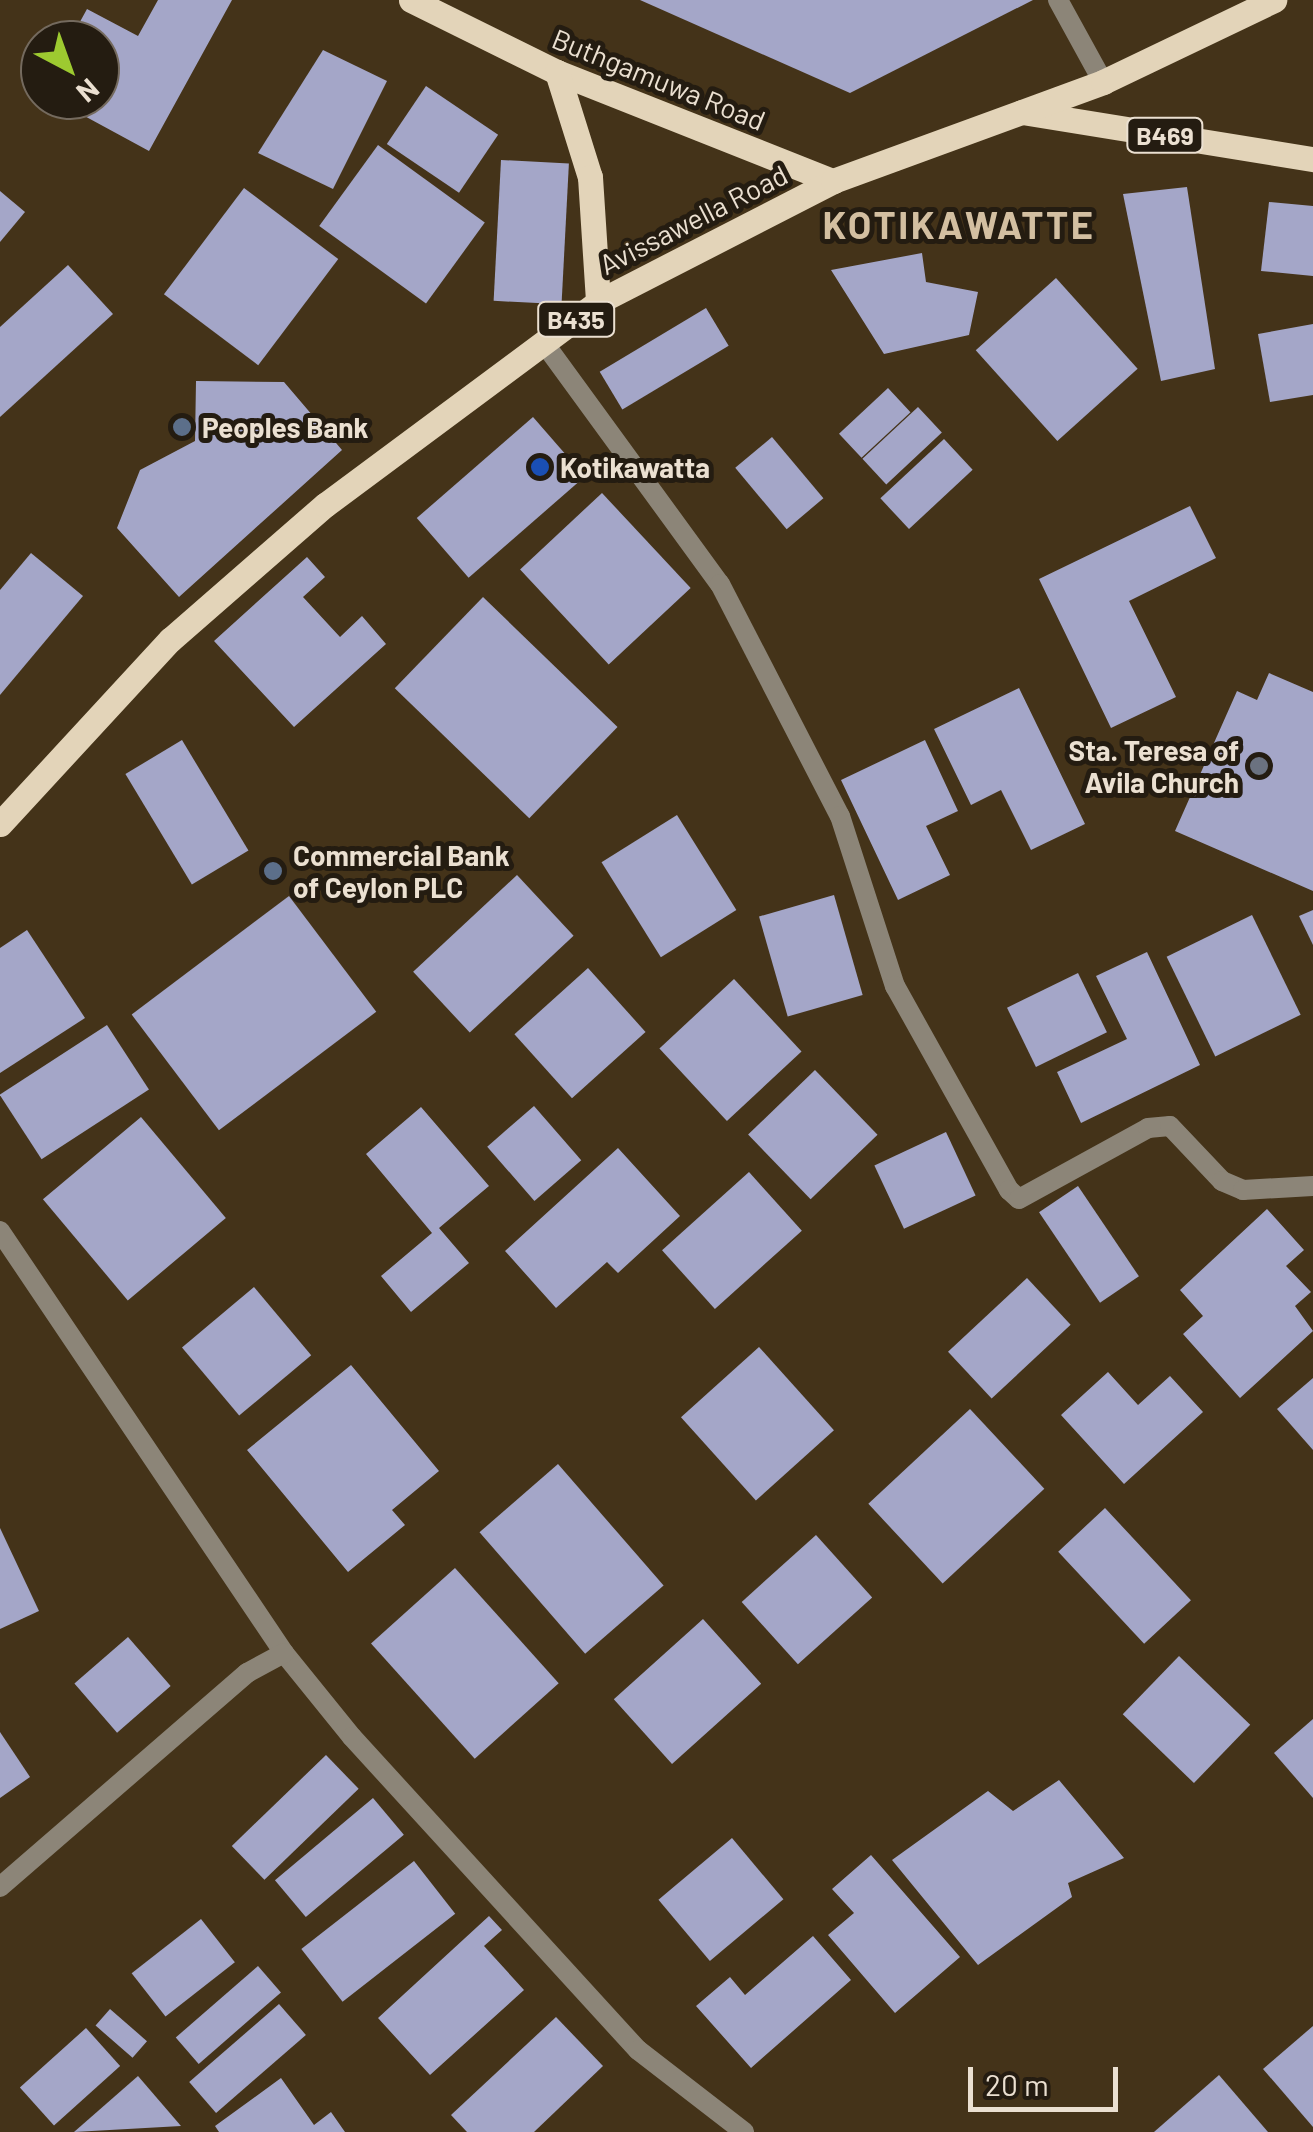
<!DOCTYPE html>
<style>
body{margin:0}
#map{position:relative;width:1313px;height:2132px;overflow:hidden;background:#443319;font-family:Barlow,sans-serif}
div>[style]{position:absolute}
.building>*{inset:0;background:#a4a6c8;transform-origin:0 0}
.minor>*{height:20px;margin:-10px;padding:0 10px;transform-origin:10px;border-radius:10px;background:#8c8578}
.primary>*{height:25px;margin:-12.5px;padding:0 12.5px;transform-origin:12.5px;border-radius:12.5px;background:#e3d4b9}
.dots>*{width:28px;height:28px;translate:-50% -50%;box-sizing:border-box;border:5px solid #241c11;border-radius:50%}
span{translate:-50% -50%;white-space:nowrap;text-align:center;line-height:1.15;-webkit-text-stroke:10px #241c11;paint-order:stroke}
.shield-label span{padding:2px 8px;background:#241c11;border:2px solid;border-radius:8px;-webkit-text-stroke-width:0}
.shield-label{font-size:25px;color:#ebe0d1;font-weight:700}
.street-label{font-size:28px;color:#ebe0d1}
.poi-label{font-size:28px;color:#ebe0d1;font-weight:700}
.left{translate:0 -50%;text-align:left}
.right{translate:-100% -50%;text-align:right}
.district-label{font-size:38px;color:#d3bfa1;font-weight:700;letter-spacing:2.5px}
.north{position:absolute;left:20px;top:20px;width:100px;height:100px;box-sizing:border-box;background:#241c11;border:2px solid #746a5e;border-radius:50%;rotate:139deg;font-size:28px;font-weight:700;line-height:40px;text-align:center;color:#ebe0d1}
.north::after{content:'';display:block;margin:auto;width:35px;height:45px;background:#9dca30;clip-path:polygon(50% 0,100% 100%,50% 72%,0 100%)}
.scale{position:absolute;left:968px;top:2067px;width:150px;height:45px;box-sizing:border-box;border:5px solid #ebe0d1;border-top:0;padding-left:12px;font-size:30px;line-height:35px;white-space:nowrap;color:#ebe0d1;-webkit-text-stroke:8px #241c11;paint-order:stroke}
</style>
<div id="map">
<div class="building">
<i style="clip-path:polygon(158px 0,232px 0,149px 151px,55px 100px,100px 100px,100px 40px,70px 40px,87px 9px,138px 36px)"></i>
<i style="clip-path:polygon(640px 0,1033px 0,850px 93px)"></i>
<i style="clip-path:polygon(323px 50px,387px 81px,333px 189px,258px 153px)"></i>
<i style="left:426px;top:86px;width:87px;height:70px;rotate:34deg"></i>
<i style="left:378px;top:145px;width:132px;height:100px;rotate:36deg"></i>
<i style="left:501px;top:160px;width:68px;height:141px;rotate:3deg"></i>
<i style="clip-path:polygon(1187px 187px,1215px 369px,1161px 381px,1123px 194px)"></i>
<i style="left:244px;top:188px;width:118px;height:133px;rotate:37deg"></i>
<i style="clip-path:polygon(0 191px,25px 212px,0 242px)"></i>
<i style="clip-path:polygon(1269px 202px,1313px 206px,1313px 276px,1261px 271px)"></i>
<i style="clip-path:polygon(922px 253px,926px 282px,978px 292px,969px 335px,884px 354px,831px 270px)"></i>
<i style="clip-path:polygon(68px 265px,113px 314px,0 417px,0 327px)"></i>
<i style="left:1056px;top:278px;width:122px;height:108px;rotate:48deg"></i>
<i style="left:706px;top:308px;width:44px;height:124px;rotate:59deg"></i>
<i style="clip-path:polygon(1313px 324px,1313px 395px,1270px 402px,1258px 334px)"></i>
<i style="clip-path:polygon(196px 381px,284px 382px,342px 450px,179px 597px,117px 528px,140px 470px,195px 441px)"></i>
<i style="left:888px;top:388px;width:33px;height:67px;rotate:47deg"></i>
<i style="left:918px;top:407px;width:35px;height:76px;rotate:47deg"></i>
<i style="left:533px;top:417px;width:79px;height:154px;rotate:49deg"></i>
<i style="left:772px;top:437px;width:80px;height:48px;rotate:50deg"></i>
<i style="left:944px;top:439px;width:42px;height:87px;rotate:47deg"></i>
<i style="left:602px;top:493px;width:130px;height:112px;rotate:47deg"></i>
<i style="clip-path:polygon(1190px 506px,1216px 558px,1129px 601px,1176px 697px,1111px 728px,1039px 579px)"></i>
<i style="clip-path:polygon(31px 553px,83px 596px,0 695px,0 590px)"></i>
<i style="clip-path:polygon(307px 557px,325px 577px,303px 597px,340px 637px,362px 616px,386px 644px,294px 727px,214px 641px)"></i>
<i style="left:483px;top:597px;width:187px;height:127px;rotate:44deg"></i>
<i style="clip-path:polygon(1269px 673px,1313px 692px,1313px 891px,1175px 831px,1237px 691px,1257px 700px)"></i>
<i style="clip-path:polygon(1019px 688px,1085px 824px,1031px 850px,1001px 790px,971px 805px,934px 729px)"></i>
<i style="left:182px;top:740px;width:129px;height:66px;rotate:59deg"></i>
<i style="clip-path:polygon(925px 740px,958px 811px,926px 826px,950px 875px,898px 900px,841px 780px)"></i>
<i style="left:677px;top:815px;width:112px;height:89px;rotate:58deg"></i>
<i style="left:517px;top:875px;width:83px;height:142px;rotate:47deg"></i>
<i style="left:834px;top:895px;width:104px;height:78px;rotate:74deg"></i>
<i style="left:289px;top:896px;width:145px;height:197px;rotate:53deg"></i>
<i style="clip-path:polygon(1313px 910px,1313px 945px,1299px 916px)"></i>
<i style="left:1252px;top:915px;width:111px;height:95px;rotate:64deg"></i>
<i style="clip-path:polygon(27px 930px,85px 1018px,0 1073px,0 948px)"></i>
<i style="clip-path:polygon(1147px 952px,1200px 1065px,1081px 1123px,1057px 1072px,1127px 1039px,1096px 976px)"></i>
<i style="left:588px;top:968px;width:86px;height:99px;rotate:48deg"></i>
<i style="left:1078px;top:973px;width:66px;height:79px;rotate:64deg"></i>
<i style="left:734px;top:979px;width:99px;height:102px;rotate:47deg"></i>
<i style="left:107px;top:1025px;width:77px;height:128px;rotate:57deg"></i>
<i style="left:815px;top:1070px;width:90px;height:93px;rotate:46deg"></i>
<i style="left:534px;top:1106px;width:72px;height:62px;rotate:49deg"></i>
<i style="clip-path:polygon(421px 1107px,489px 1186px,439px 1228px,469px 1263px,411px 1312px,381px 1276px,432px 1233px,366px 1154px)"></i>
<i style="left:141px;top:1117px;width:132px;height:128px;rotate:50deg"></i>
<i style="left:946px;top:1132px;width:70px;height:79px;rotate:65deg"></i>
<i style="clip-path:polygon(618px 1148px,680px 1216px,618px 1273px,607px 1262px,556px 1308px,505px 1251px)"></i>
<i style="left:749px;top:1172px;width:79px;height:117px;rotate:48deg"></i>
<i style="left:1078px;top:1186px;width:109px;height:47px;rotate:56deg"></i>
<i style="clip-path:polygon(1267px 1209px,1304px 1250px,1286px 1266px,1311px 1292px,1295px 1306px,1313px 1331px,1240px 1398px,1183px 1334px,1203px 1316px,1180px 1290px)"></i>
<i style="left:1027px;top:1278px;width:64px;height:108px;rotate:47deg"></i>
<i style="left:254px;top:1287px;width:89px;height:94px;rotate:50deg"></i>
<i style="left:759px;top:1347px;width:112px;height:105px;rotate:48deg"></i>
<i style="clip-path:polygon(351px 1365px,439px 1471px,392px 1510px,405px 1525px,348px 1572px,247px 1450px)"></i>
<i style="clip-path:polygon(1108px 1372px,1138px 1405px,1170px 1376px,1203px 1412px,1124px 1484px,1061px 1415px)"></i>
<i style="clip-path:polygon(1313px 1378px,1313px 1450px,1277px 1409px)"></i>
<i style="left:970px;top:1409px;width:109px;height:139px;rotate:47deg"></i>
<i style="left:558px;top:1464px;width:161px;height:104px;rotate:49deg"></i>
<i style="left:1105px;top:1508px;width:126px;height:64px;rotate:47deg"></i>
<i style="clip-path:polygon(0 1528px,39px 1611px,0 1629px)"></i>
<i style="left:816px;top:1535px;width:84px;height:100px;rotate:48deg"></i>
<i style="left:455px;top:1568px;width:155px;height:113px;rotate:48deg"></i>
<i style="left:703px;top:1619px;width:87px;height:120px;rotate:48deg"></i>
<i style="left:128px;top:1637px;width:65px;height:71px;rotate:49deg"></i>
<i style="left:1179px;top:1656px;width:99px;height:81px;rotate:44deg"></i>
<i style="clip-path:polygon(1313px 1719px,1313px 1798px,1274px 1753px)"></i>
<i style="clip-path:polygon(0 1732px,30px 1777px,0 1798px)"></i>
<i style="left:326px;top:1755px;width:47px;height:131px;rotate:46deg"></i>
<i style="clip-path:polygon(1059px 1780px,1124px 1858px,1068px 1883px,1072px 1897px,978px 1965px,892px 1860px,988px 1791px,1013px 1811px)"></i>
<i style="left:373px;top:1798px;width:48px;height:128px;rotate:50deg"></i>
<i style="left:732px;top:1838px;width:80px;height:96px;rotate:50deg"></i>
<i style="clip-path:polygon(871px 1855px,960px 1957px,895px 2013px,828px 1935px,854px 1913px,832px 1889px)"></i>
<i style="left:414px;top:1861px;width:67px;height:143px;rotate:52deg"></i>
<i style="clip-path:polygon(489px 1916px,502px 1930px,484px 1946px,524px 1990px,430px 2075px,378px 2018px)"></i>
<i style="left:201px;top:1919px;width:55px;height:88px;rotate:52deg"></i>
<i style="clip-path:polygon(813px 1936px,851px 1980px,751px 2068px,696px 2006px,730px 1977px,745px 1995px)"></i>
<i style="left:258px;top:1966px;width:35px;height:109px;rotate:49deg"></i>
<i style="left:279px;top:2004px;width:41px;height:119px;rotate:49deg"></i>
<i style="left:110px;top:2009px;width:49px;height:22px;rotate:41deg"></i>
<i style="clip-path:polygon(556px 2017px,603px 2066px,534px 2132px,467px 2132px,451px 2115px)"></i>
<i style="clip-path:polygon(1313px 2026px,1313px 2127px,1263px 2069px)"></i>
<i style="left:86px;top:2028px;width:51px;height:89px;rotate:48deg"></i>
<i style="clip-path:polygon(1219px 2075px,1268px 2132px,1154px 2132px)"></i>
<i style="clip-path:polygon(138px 2076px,181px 2126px,74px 2132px)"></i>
<i style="clip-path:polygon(281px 2078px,314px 2125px,331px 2112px,345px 2132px,219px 2132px,215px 2126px)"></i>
</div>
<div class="minor">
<i style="left:1058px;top:0;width:94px;rotate:61.2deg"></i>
<i style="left:544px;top:343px;width:298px;rotate:53.9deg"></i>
<i style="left:720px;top:584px;width:261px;rotate:62.7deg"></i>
<i style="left:840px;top:816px;width:179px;rotate:72.1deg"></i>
<i style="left:895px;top:986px;width:234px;rotate:60.8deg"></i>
<i style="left:1009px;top:1190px;width:13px;rotate:42deg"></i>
<i style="left:1019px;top:1199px;width:147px;rotate:-28.8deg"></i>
<i style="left:1148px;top:1128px;width:22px;rotate:-5deg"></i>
<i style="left:1170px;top:1126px;width:76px;rotate:46.6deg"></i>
<i style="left:1222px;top:1181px;width:23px;rotate:23deg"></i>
<i style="left:1243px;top:1190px;width:70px;rotate:-3.3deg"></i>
<i style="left:0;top:1231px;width:509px;rotate:56.06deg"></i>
<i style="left:284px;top:1653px;width:108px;rotate:51deg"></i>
<i style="left:352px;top:1737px;width:424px;rotate:47.6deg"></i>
<i style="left:638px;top:2050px;width:134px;rotate:37.7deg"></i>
<i style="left:0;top:1887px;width:327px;rotate:-40.9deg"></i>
<i style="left:247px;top:1673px;width:42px;rotate:-28.4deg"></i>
</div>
<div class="primary">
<i style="left:411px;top:0;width:163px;rotate:26.3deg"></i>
<i style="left:557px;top:72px;width:297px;rotate:21.6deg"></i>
<i style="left:557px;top:72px;width:110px;rotate:72.6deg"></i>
<i style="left:590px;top:177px;width:125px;rotate:86.3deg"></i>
<i style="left:1022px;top:112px;width:295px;rotate:9.2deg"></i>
<i style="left:0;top:824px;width:251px;rotate:-47.3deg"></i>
<i style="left:170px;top:640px;width:206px;rotate:-41.1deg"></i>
<i style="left:325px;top:505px;width:340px;rotate:-36.6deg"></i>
<i style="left:598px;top:302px;width:264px;rotate:-27.2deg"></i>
<i style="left:833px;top:181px;width:288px;rotate:-20.1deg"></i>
<i style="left:1103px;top:82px;width:190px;rotate:-25.6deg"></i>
</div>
<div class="dots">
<i style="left:182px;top:427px;background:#5c6f8a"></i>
<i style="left:540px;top:467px;background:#1a4fb4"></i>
<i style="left:1259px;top:766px;background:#6b7280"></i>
<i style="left:273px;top:871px;background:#5c6f8a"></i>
</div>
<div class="shield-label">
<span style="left:1165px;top:135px">B469</span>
<span style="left:576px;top:319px">B435</span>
</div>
<div class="street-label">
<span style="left:659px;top:79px;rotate:22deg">Buthgamuwa Road</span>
<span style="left:693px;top:219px;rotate:-27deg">Avissawella Road</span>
</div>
<div class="poi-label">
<span class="left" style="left:202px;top:427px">Peoples Bank</span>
<span class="left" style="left:560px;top:467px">Kotikawatta</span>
<span class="right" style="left:1239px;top:766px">Sta. Teresa of<br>Avila Church</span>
<span class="left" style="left:293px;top:871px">Commercial Bank<br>of Ceylon PLC</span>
</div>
<div class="district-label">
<span style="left:959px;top:225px">KOTIKAWATTE</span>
</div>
<div class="north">N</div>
<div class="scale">20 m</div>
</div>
